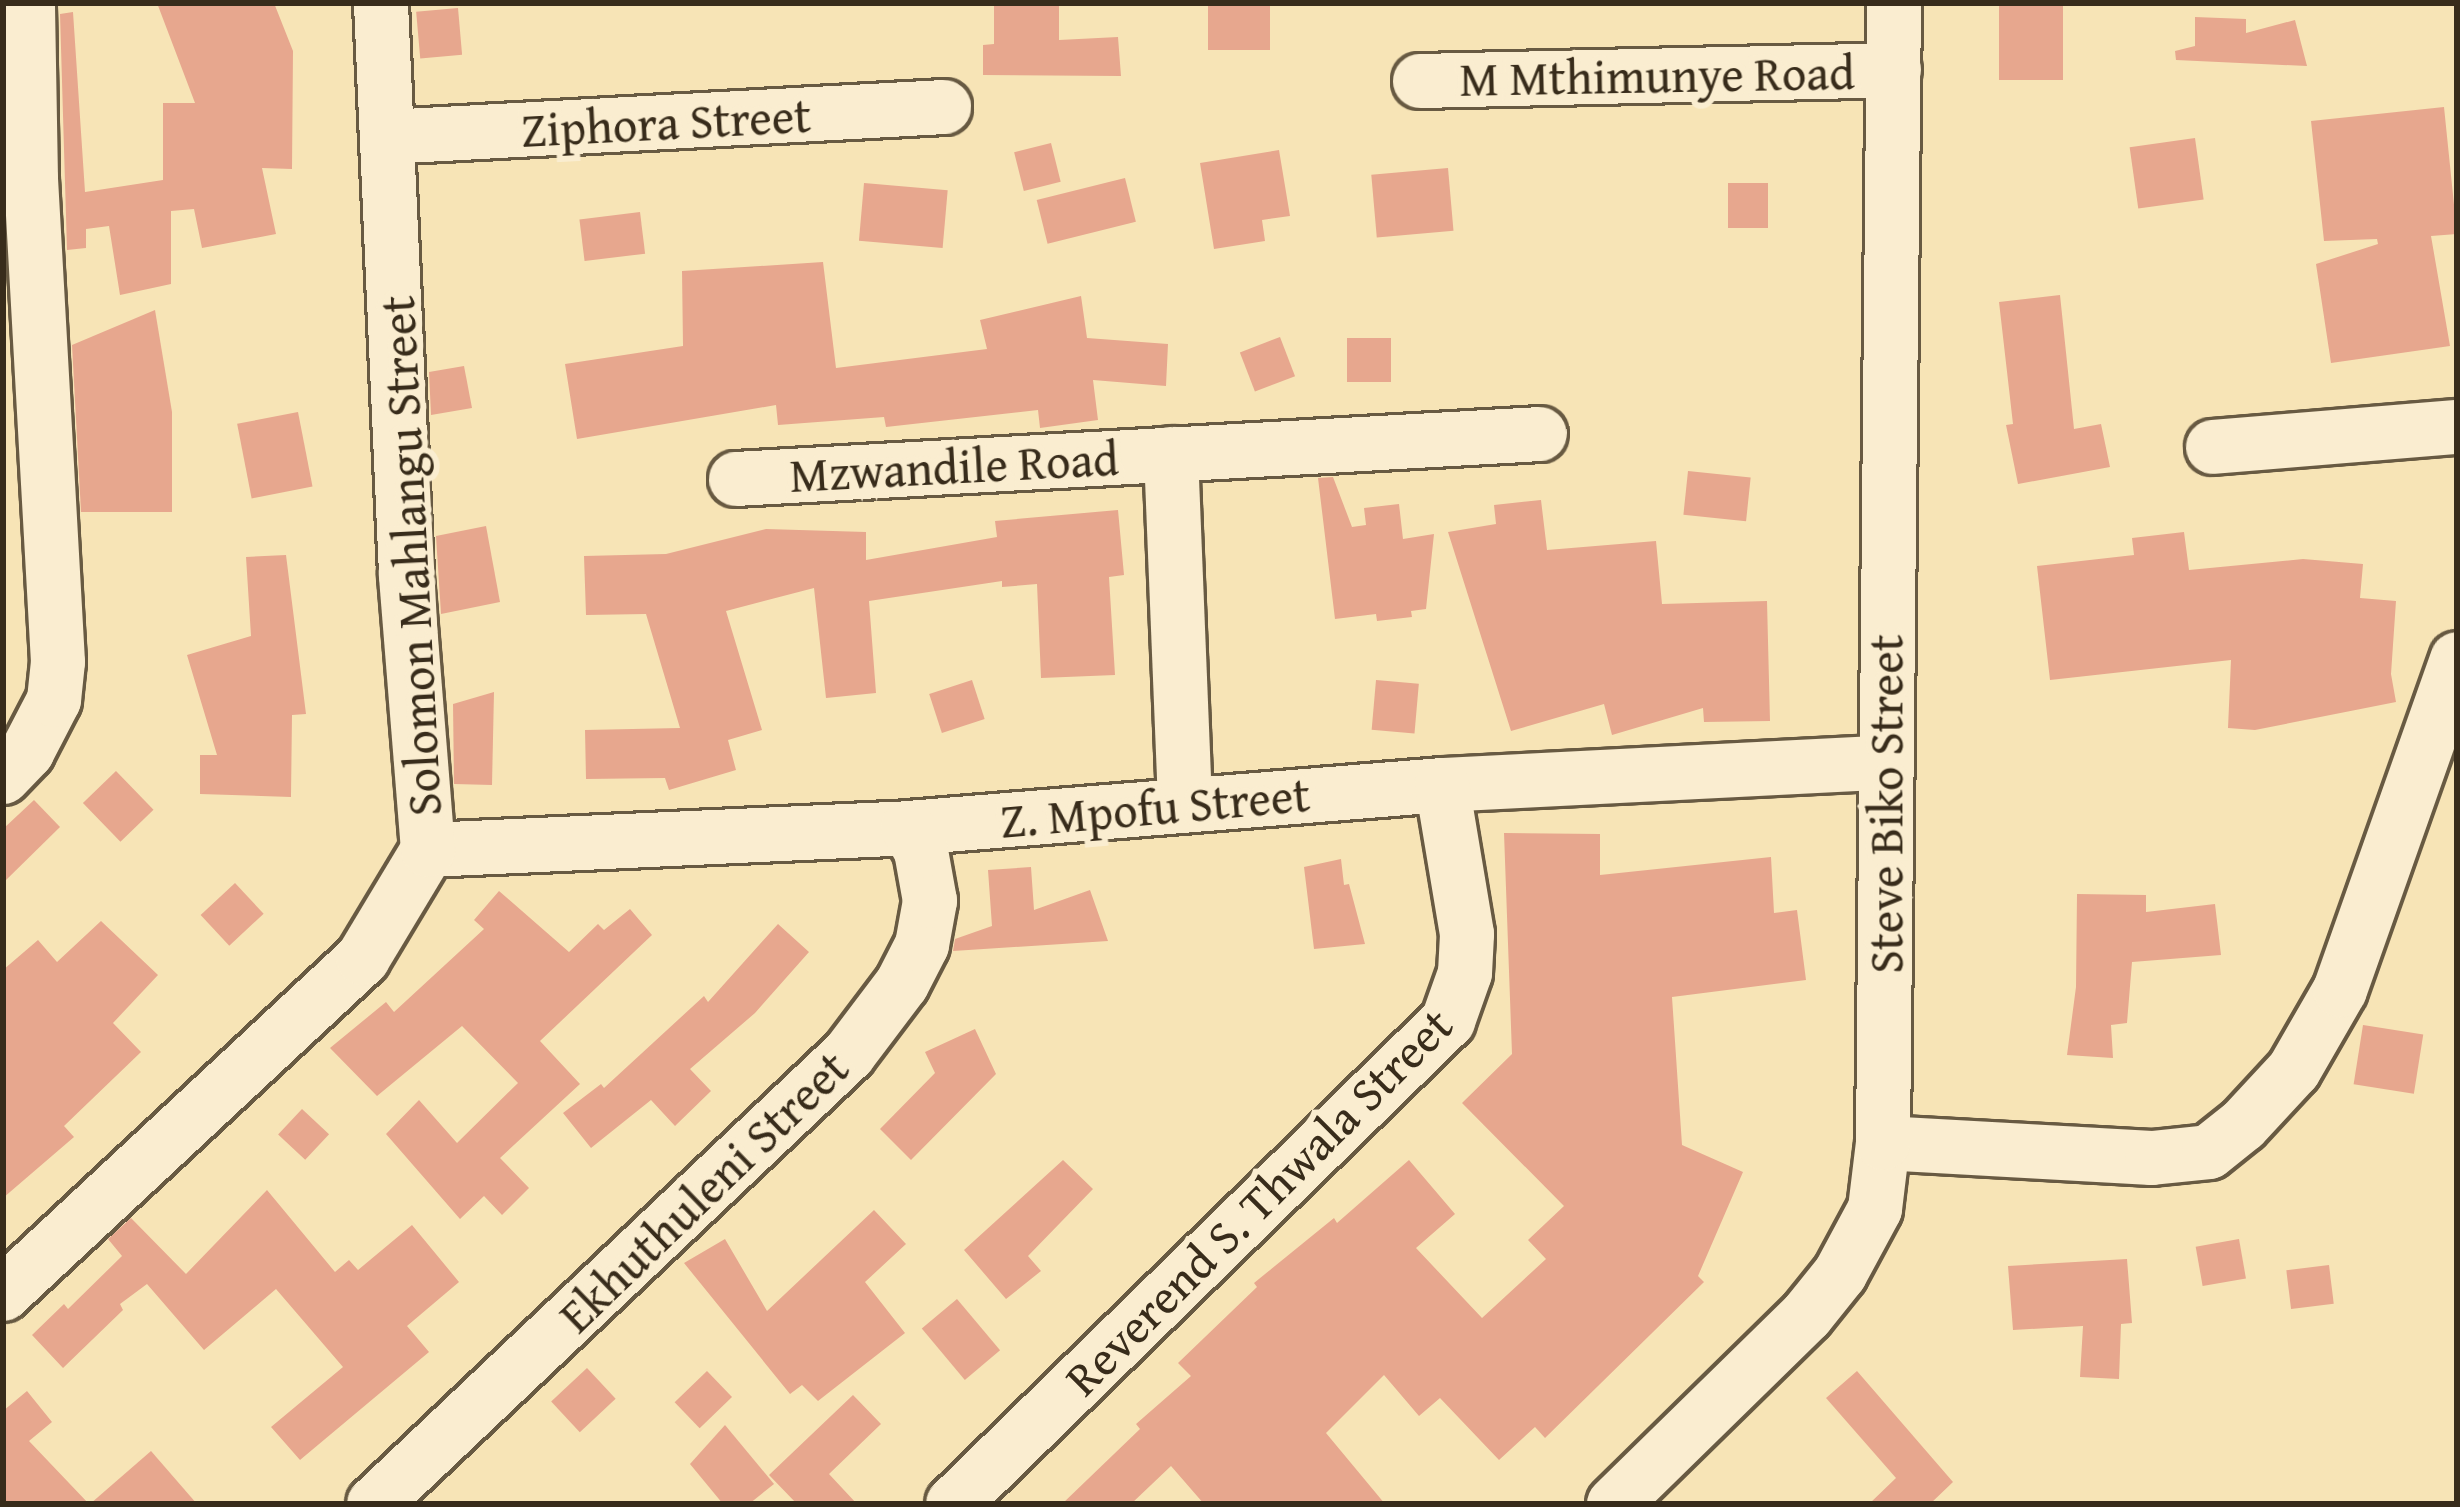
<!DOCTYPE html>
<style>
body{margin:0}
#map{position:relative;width:2460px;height:1507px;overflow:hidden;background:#f7e4b6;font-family:"Gentium Book Plus",serif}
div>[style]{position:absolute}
.building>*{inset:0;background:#e7a78e;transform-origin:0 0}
.roads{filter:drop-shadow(3px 0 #685a42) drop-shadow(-3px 0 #685a42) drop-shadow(0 3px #685a42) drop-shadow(0 -3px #685a42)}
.street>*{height:54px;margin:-27px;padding:0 27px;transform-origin:27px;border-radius:27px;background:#faedd0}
span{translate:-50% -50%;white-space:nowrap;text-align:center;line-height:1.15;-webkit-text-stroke:12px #faedd0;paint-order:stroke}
.street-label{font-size:48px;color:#382c1b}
.frame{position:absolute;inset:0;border:6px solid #382c1b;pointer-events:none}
</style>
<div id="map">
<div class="building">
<i style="clip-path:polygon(157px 3px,274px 3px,293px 51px,292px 169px,262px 168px,276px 234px,202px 248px,194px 209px,171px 211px,171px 284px,120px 295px,109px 226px,86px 229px,86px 248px,67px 250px,60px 14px,73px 12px,85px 192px,163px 180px,163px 103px,195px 103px)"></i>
<i style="clip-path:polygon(994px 3px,1059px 3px,1059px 40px,1118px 37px,1121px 76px,983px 75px,983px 45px,994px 44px)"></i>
<i style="left:1208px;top:3px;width:62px;height:47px"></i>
<i style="left:1999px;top:3px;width:64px;height:77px"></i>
<i style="left:458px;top:8px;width:47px;height:42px;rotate:85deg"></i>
<i style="clip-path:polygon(2195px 17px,2246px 19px,2246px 33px,2295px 20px,2307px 66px,2176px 60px,2175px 51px,2195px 46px)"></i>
<i style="clip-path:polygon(2444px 107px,2457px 234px,2431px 236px,2450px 346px,2331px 363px,2316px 264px,2378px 244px,2377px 239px,2324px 241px,2311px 121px)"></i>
<i style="left:2195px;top:138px;width:62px;height:66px;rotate:82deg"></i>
<i style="left:1051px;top:143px;width:40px;height:38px;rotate:76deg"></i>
<i style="clip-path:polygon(1279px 150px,1290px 216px,1262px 220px,1265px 241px,1214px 249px,1200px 163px)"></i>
<i style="left:1448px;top:168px;width:63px;height:77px;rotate:85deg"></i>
<i style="left:1125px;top:178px;width:45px;height:91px;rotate:76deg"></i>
<i style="left:864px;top:183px;width:84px;height:58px;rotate:5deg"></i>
<i style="left:1728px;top:183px;width:40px;height:45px"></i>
<i style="left:640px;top:212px;width:42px;height:61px;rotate:83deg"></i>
<i style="clip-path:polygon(823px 262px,836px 368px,987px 349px,980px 320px,1081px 296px,1087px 338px,1168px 344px,1166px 386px,1093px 380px,1098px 420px,1040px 428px,1038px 410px,886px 427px,884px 417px,778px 425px,776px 405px,577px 439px,565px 364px,683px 346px,682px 271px)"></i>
<i style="clip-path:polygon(2060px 295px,2074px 429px,2101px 424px,2110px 467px,2018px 484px,2006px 425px,2013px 424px,1999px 302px)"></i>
<i style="clip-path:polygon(155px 310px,172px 412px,172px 512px,81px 512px,72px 345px)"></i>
<i style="left:1280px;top:337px;width:42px;height:43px;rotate:69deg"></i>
<i style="left:1347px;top:338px;width:44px;height:44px"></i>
<i style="clip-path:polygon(464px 366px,472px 408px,431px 415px,429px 372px)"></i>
<i style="left:298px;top:412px;width:76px;height:62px;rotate:79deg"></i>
<i style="left:1688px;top:471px;width:63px;height:44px;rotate:6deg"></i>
<i style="clip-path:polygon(1333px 477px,1352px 527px,1366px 525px,1364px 508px,1399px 504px,1403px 539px,1434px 534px,1426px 609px,1411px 611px,1412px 617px,1377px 621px,1376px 614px,1335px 619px,1318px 478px)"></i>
<i style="clip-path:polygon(1541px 500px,1547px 550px,1656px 541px,1662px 604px,1767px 601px,1770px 721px,1704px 722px,1703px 708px,1612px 735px,1604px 704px,1511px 731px,1448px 532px,1496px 524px,1494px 505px)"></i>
<i style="clip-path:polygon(1118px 510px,1124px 575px,1109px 577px,1115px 675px,1041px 678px,1037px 584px,1002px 587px,1002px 581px,869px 601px,876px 693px,826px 698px,814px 588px,726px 611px,762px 730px,728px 740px,736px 770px,669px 790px,665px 778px,586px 779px,585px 730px,680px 728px,646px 614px,586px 615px,584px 556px,666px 554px,766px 529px,866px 532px,866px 560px,997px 537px,995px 521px)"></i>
<i style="clip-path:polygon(486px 526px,500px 602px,441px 614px,436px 536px)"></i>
<i style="clip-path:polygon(2184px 532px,2189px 570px,2303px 559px,2363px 564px,2360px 598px,2396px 601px,2391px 674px,2396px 702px,2255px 730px,2228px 728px,2231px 660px,2050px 680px,2037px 566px,2134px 555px,2132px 538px)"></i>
<i style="clip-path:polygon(286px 555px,306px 714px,292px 715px,291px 797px,200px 794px,200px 755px,217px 755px,187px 655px,251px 636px,246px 557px)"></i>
<i style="left:972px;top:680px;width:41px;height:45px;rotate:72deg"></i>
<i style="left:1376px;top:680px;width:43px;height:50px;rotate:5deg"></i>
<i style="clip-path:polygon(494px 692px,492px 785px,454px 784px,453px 704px)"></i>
<i style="left:116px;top:771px;width:54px;height:46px;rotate:46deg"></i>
<i style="clip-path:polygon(34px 800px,60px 827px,3px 883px,3px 829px)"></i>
<i style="clip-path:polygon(1504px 833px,1600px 834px,1600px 875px,1771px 857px,1774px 913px,1797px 910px,1806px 980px,1672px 997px,1682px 1145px,1743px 1172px,1698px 1276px,1704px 1282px,1545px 1438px,1535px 1427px,1499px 1460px,1440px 1398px,1419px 1416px,1384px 1375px,1326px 1433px,1385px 1504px,1204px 1504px,1171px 1466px,1131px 1504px,1062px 1504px,1140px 1429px,1136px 1424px,1191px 1376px,1178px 1363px,1257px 1287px,1254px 1283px,1334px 1218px,1337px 1223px,1409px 1160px,1455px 1214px,1416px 1248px,1482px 1318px,1546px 1259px,1528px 1240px,1564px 1206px,1462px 1103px,1512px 1054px)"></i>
<i style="clip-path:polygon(1341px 859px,1344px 885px,1349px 884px,1365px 944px,1314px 949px,1304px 867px)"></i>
<i style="clip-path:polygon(1031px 867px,1034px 910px,1090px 890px,1108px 941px,953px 951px,955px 939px,992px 926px,988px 870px)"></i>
<i style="left:235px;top:883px;width:42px;height:47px;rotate:47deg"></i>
<i style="clip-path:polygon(499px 891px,569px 952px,598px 924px,604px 930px,630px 909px,652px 935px,540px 1041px,580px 1084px,500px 1158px,529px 1188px,502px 1215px,484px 1196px,460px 1219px,386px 1134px,419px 1100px,457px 1143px,518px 1083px,462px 1026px,377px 1096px,330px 1048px,386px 1002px,394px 1012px,484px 929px,474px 920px)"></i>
<i style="clip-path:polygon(2077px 894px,2146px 895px,2146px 912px,2215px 904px,2221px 955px,2132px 962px,2127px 1023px,2111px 1025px,2113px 1058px,2067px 1055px,2076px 987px)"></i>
<i style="clip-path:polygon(101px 921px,158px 975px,113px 1023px,141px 1052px,64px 1126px,74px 1137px,3px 1198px,3px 970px,38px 940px,57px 962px)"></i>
<i style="clip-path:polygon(778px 924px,809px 952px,755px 1013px,690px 1069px,711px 1091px,675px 1126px,651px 1100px,591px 1148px,563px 1113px,601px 1084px,604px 1088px,704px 996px,708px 1002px)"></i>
<i style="left:2363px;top:1025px;width:61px;height:60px;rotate:9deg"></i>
<i style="clip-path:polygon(975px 1029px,996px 1074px,911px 1160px,880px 1129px,935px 1073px,925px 1052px)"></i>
<i style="left:302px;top:1109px;width:37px;height:35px;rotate:43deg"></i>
<i style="clip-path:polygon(1063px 1160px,1093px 1189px,1028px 1256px,1041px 1271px,1006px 1299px,964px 1250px)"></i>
<i style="clip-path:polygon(267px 1190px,335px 1272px,349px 1260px,358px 1270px,412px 1225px,459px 1282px,407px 1326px,429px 1352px,300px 1460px,271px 1427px,343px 1367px,276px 1289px,204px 1350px,147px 1284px,120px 1304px,123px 1310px,63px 1368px,32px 1335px,64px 1304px,68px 1309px,122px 1256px,108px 1239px,131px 1218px,186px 1274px)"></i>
<i style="clip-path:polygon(874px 1210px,906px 1244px,865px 1282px,905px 1333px,818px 1401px,802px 1385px,790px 1394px,684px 1263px,725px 1239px,767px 1311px)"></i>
<i style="left:2239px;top:1239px;width:40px;height:44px;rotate:80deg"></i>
<i style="clip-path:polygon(2127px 1259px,2132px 1323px,2121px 1324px,2119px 1379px,2080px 1377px,2083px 1326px,2013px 1330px,2008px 1266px)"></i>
<i style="left:2329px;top:1265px;width:39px;height:43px;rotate:83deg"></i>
<i style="left:957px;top:1299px;width:67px;height:46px;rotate:50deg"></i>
<i style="left:587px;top:1368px;width:42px;height:49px;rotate:47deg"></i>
<i style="left:707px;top:1371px;width:36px;height:45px;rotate:46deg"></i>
<i style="clip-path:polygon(1857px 1371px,1953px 1482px,1930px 1504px,1869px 1504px,1896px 1478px,1826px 1398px)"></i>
<i style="clip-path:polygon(27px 1391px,52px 1422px,29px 1441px,89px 1504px,3px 1504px,3px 1411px)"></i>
<i style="clip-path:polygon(853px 1395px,881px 1424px,829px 1474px,857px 1504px,797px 1504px,769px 1475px)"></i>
<i style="clip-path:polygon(725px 1425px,774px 1484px,749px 1504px,723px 1504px,690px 1464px)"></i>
<i style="clip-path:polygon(151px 1451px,197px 1504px,90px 1504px)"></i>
</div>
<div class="roads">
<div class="street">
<i style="left:1420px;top:81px;width:474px;rotate:-1.3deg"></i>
<i style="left:387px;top:137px;width:558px;rotate:-3.08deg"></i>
<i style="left:2213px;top:447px;width:245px;rotate:-4.7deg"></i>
<i style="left:1171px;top:454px;width:350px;rotate:87.7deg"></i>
<i style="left:736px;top:479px;width:805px;rotate:-3.2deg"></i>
<i style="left:3px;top:777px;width:35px;rotate:-46deg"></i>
<i style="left:27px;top:752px;width:59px;rotate:-62.6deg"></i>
<i style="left:54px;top:700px;width:38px;rotate:-84deg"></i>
<i style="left:58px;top:662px;width:484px;rotate:-93.2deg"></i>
<i style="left:31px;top:179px;width:176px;rotate:-91deg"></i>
<i style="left:428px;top:850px;width:481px;rotate:-2.6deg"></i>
<i style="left:908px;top:828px;width:536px;rotate:-4.6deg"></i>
<i style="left:1442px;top:785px;width:442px;rotate:-2.9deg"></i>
<i style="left:1883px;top:1143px;width:269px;rotate:3.2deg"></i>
<i style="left:2152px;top:1158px;width:57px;rotate:-6deg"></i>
<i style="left:2209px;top:1152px;width:43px;rotate:-38.5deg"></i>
<i style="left:2243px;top:1125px;width:75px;rotate:-47.2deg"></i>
<i style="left:2294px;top:1070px;width:92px;rotate:-60.1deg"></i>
<i style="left:2340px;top:990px;width:351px;rotate:-70.5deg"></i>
<i style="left:3px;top:1294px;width:492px;rotate:-43deg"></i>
<i style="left:363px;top:958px;width:126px;rotate:-59deg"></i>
<i style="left:428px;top:850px;width:277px;rotate:-94.6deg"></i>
<i style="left:406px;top:574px;width:572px;rotate:-92.51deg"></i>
<i style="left:374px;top:1504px;width:654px;rotate:-43.45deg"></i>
<i style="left:849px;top:1054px;width:88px;rotate:-52.9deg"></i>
<i style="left:902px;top:984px;width:44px;rotate:-62.9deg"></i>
<i style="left:922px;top:945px;width:45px;rotate:-79.7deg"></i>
<i style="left:930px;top:901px;width:51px;rotate:-100.2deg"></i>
<i style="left:921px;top:851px;width:26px;rotate:-119deg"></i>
<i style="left:953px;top:1504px;width:692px;rotate:-44.3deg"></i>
<i style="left:1448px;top:1021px;width:51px;rotate:-70.5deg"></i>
<i style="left:1465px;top:973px;width:39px;rotate:-87deg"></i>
<i style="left:1467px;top:934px;width:151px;rotate:-99.5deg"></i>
<i style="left:1614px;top:1504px;width:270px;rotate:-44.4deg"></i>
<i style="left:1807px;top:1315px;width:53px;rotate:-51.2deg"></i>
<i style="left:1840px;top:1274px;width:74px;rotate:-61.7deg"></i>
<i style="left:1875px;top:1209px;width:66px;rotate:-83.1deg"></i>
<i style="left:1883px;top:1143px;width:1140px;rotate:-89.45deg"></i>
</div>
</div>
<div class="street-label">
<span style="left:1657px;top:75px;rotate:-1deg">M Mthimunye Road</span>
<span style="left:666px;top:122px;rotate:-3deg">Ziphora Street</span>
<span style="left:954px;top:466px;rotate:-3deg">Mzwandile Road</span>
<span style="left:410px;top:556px;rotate:-93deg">Solomon Mahlangu Street</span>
<span style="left:1885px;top:804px;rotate:-90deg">Steve Biko Street</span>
<span style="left:1155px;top:807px;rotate:-5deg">Z. Mpofu Street</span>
<span style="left:703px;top:1191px;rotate:-44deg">Ekhuthuleni Street</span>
<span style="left:1258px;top:1201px;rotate:-45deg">Reverend S. Thwala Street</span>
</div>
<div class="frame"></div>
</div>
